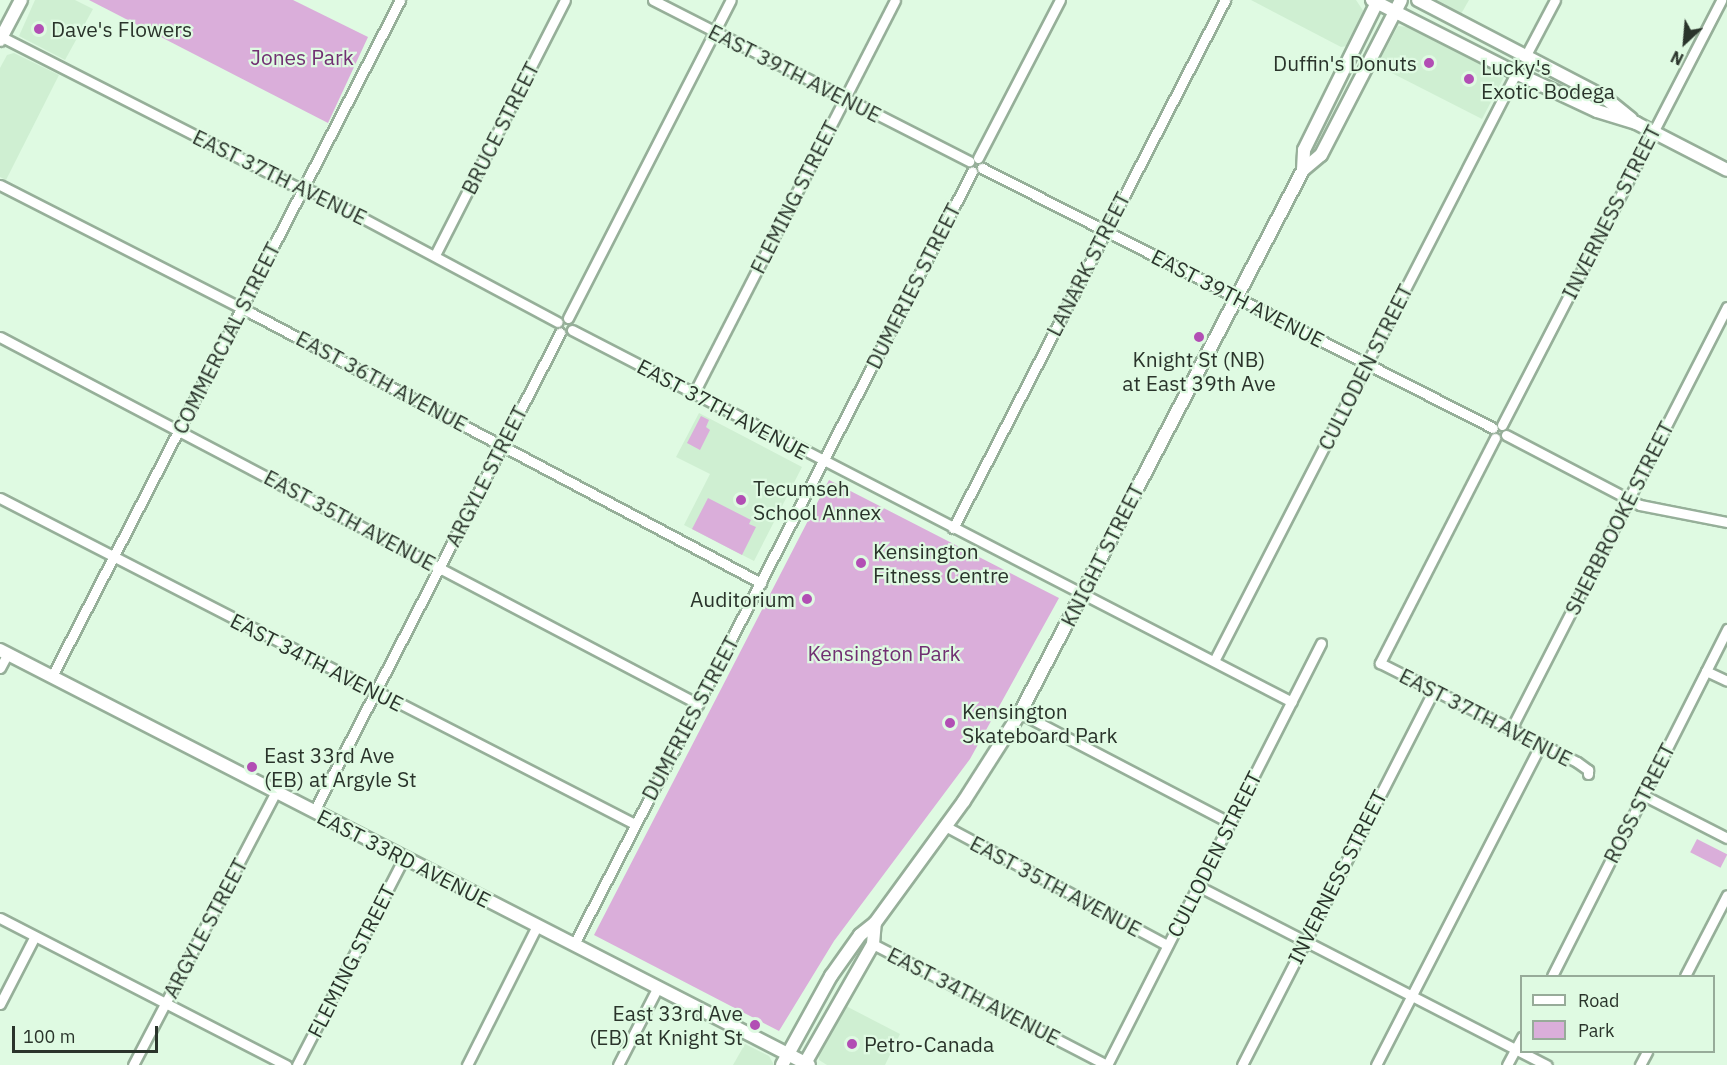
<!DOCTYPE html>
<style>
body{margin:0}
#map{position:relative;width:1727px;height:1065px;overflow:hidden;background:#dffae2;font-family:"IBM Plex Sans",sans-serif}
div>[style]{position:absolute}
.built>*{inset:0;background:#cfefd2}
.green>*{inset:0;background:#daaeda;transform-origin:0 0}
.roads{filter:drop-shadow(2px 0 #96af99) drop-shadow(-2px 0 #96af99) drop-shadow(0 2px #96af99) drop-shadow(0 -2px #96af99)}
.street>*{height:9px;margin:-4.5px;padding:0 4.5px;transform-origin:4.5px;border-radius:4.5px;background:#fff}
.secondary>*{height:12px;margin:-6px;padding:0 6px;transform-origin:6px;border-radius:6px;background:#fff}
.dots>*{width:16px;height:16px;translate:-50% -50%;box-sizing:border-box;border:3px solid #dffae2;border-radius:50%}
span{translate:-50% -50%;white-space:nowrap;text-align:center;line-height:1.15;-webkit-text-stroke:4.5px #dffae2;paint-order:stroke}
.poi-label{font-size:21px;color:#2a342b}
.left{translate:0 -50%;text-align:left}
.right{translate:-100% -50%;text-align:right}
.park-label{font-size:21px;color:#713072}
.street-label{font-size:21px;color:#2a342b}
.legend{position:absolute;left:1520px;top:975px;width:195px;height:78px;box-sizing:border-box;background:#dffae2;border:2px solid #97ab99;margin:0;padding:8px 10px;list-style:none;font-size:18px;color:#2a342b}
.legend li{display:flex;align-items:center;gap:12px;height:30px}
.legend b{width:30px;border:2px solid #97ab99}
.north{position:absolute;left:1655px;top:12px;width:60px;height:60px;-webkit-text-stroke:4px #dffae2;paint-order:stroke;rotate:206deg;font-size:16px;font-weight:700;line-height:24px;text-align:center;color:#2a342b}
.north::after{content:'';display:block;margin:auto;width:21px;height:27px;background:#2a342b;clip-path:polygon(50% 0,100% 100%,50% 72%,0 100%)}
.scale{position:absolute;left:12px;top:1026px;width:146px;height:27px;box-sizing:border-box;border:3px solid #2a342b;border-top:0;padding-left:8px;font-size:18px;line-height:21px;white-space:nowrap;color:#2a342b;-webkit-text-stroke:4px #dffae2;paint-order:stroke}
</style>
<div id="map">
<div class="built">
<i style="clip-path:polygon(35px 0,75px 0,93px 9px,65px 60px,19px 36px)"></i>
<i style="clip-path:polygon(1251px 0,1356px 0,1364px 12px,1347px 46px,1341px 47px)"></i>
<i style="clip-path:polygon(1433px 0,1469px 0,1461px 14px)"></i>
<i style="clip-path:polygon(1398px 26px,1409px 27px,1505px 75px,1482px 119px,1380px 67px,1378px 63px)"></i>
<i style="clip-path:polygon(14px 53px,59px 75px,6px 180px,0 177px,0 68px,7px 55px)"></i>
<i style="clip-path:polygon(699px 413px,802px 467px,754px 561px,684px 525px,710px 474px,676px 457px)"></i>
<i style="clip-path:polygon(844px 1005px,900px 1034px,885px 1065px,827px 1065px,819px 1060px,819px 1052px)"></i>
<i style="clip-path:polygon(745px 1044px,769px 1056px,774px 1065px,733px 1065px)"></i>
</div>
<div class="green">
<i style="clip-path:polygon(89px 0,293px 0,368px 37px,328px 123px)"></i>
<i style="clip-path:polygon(701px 416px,709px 420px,706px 427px,710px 430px,700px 450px,687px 443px)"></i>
<i style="clip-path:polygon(829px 480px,1059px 598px,970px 759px,834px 941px,779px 1031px,594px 935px)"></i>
<i style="clip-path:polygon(708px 498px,751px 520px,749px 524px,756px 527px,742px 555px,692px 529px)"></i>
<i style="left:1697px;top:839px;width:34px;height:15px;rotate:27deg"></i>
</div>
<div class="roads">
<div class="street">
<i style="left:653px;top:0;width:355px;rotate:27deg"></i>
<i style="left:2px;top:37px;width:329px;rotate:27deg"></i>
<i style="left:295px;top:186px;width:20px;rotate:18deg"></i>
<i style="left:314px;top:192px;width:276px;rotate:28.1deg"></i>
<i style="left:1526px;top:55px;width:62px;rotate:-62.2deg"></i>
<i style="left:978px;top:158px;width:178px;rotate:-62.6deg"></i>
<i style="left:982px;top:168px;width:573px;rotate:26.97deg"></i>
<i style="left:0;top:185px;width:284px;rotate:27deg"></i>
<i style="left:253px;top:314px;width:575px;rotate:27.9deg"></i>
<i style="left:435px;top:255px;width:286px;rotate:-63deg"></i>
<i style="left:568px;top:318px;width:357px;rotate:-62.9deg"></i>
<i style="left:572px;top:330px;width:810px;rotate:27.32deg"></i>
<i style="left:0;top:337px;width:789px;rotate:27.73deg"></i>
<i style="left:694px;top:393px;width:441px;rotate:-62.9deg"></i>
<i style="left:1502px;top:425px;width:478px;rotate:-62.7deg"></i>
<i style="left:1506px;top:435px;width:151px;rotate:27.6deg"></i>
<i style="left:1640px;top:505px;width:89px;rotate:11.1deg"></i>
<i style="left:1495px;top:438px;width:253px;rotate:117.1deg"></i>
<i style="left:1380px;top:663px;width:220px;rotate:26.7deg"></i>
<i style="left:1577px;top:762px;width:14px;rotate:36deg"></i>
<i style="left:1588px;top:770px;width:4px;rotate:90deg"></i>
<i style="left:0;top:498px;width:714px;rotate:27.18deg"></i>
<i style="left:953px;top:528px;width:594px;rotate:-62.74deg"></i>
<i style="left:1214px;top:661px;width:661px;rotate:-62.81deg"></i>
<i style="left:0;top:668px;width:17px;rotate:-62deg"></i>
<i style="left:1706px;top:671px;width:23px;rotate:25deg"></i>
<i style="left:52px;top:676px;width:760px;rotate:-62.76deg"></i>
<i style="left:1020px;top:713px;width:237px;rotate:27.6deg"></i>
<i style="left:1511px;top:729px;width:474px;rotate:-62.9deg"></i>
<i style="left:1643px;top:795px;width:94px;rotate:27.1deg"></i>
<i style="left:314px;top:811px;width:538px;rotate:-62.77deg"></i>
<i style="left:945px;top:826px;width:252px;rotate:28.2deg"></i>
<i style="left:1198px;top:886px;width:392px;rotate:27.2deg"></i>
<i style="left:0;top:918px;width:322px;rotate:27.2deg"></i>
<i style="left:574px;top:944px;width:869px;rotate:-62.73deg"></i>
<i style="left:873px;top:944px;width:263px;rotate:27.4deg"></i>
<i style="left:1552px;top:976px;width:389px;rotate:-63.2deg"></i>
<i style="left:1685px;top:976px;width:91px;rotate:-62.6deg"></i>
<i style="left:0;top:1004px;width:76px;rotate:-62.8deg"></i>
<i style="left:133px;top:1065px;width:308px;rotate:-62.4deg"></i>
<i style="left:297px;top:1065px;width:233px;rotate:-62.7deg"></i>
<i style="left:467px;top:1065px;width:156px;rotate:-63.3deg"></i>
<i style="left:618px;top:1065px;width:88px;rotate:-62.9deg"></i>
<i style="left:1107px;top:1065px;width:473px;rotate:-63.1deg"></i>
<i style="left:1242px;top:1065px;width:422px;rotate:-62.9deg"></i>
<i style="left:1376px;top:1065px;width:361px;rotate:-62.8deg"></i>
<i style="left:1507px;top:1065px;width:32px;rotate:-62deg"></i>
<i style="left:1640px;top:1065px;width:15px;rotate:-62deg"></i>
</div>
<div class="secondary">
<i style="left:1372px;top:0;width:161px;rotate:26.9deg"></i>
<i style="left:1516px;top:73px;width:89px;rotate:25.1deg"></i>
<i style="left:1597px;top:111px;width:41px;rotate:17.1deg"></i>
<i style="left:1636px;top:123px;width:102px;rotate:27.3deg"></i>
<i style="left:1418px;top:0;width:210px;rotate:27.5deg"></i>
<i style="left:1604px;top:97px;width:35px;rotate:39deg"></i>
<i style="left:0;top:40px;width:45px;rotate:-62.3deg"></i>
<i style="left:1303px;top:170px;width:20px;rotate:-87deg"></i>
<i style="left:1304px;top:150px;width:167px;rotate:-63.7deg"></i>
<i style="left:0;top:650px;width:909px;rotate:27.16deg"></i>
<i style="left:782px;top:1065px;width:102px;rotate:-61.2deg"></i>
<i style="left:831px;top:976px;width:50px;rotate:-54.7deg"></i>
<i style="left:860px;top:935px;width:19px;rotate:-39deg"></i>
<i style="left:875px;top:923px;width:151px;rotate:-53.9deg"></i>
<i style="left:964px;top:801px;width:104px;rotate:-57.5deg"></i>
<i style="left:1020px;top:713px;width:612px;rotate:-62.47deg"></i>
<i style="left:1303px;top:170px;width:23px;rotate:-40deg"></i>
<i style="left:1321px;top:155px;width:174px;rotate:-62.7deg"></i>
<i style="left:804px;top:1065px;width:139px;rotate:-60.3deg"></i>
<i style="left:873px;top:944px;width:21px;rotate:-85deg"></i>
</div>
</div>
<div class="dots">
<i style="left:39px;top:29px;background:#b24eb4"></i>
<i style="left:1429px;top:63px;background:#b24eb4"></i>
<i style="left:1469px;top:79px;background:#b24eb4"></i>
<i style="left:1199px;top:337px;background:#b24eb4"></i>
<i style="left:741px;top:500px;background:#b24eb4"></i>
<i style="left:861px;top:563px;background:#b24eb4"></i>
<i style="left:807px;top:599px;background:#b24eb4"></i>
<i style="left:950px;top:723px;background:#b24eb4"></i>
<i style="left:252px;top:767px;background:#b24eb4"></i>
<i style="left:755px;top:1025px;background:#b24eb4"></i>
<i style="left:852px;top:1044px;background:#b24eb4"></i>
</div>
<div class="poi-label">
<span class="left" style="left:51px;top:29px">Dave's Flowers</span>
<span class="right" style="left:1417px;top:63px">Duffin's Donuts</span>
<span class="left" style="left:1481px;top:79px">Lucky's<br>Exotic Bodega</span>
<span style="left:1199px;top:371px">Knight St (NB)<br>at East 39th Ave</span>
<span class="left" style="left:753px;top:500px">Tecumseh<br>School Annex</span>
<span class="left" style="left:873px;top:563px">Kensington<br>Fitness Centre</span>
<span class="right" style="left:795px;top:599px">Auditorium</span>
<span class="left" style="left:962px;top:723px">Kensington<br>Skateboard Park</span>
<span class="left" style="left:264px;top:767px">East 33rd Ave<br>(EB) at Argyle St</span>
<span class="right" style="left:743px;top:1025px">East 33rd Ave<br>(EB) at Knight St</span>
<span class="left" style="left:864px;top:1044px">Petro-Canada</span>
</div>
<div class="park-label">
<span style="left:302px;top:57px">Jones Park</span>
<span style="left:884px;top:653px">Kensington Park</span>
</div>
<div class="street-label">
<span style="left:795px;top:73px;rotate:27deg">EAST 39TH AVENUE</span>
<span style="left:500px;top:128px;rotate:-63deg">BRUCE STREET</span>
<span style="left:280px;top:177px;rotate:26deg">EAST 37TH AVENUE</span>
<span style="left:794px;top:197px;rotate:-63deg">FLEMING STREET</span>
<span style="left:1611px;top:212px;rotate:-63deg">INVERNESS STREET</span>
<span style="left:1088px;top:264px;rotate:-63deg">LANARK STREET</span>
<span style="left:913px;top:286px;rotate:-63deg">DUMFRIES STREET</span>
<span style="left:1238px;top:298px;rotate:27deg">EAST 39TH AVENUE</span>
<span style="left:226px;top:338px;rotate:-63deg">COMMERCIAL STREET</span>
<span style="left:1365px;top:367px;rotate:-63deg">CULLODEN STREET</span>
<span style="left:382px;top:381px;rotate:28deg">EAST 36TH AVENUE</span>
<span style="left:723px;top:409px;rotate:28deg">EAST 37TH AVENUE</span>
<span style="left:486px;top:476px;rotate:-63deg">ARGYLE STREET</span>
<span style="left:1619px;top:518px;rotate:-63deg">SHERBROOKE STREET</span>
<span style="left:350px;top:520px;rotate:28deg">EAST 35TH AVENUE</span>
<span style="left:1102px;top:555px;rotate:-63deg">KNIGHT STREET</span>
<span style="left:317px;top:662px;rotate:27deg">EAST 34TH AVENUE</span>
<span style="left:1486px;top:717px;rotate:27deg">EAST 37TH AVENUE</span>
<span style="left:690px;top:718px;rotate:-62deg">DUMFRIES STREET</span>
<span style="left:1639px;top:803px;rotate:-63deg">ROSS STREET</span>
<span style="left:1214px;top:854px;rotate:-63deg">CULLODEN STREET</span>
<span style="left:404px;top:858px;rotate:27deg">EAST 33RD AVENUE</span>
<span style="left:1337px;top:877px;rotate:-63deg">INVERNESS STREET</span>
<span style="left:1056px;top:886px;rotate:28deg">EAST 35TH AVENUE</span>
<span style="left:205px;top:928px;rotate:-62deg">ARGYLE STREET</span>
<span style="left:351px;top:961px;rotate:-63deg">FLEMING STREET</span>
<span style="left:974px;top:996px;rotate:27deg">EAST 34TH AVENUE</span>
</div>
<ul class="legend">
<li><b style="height:8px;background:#fff"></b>Road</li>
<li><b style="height:16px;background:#daaeda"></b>Park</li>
</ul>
<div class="north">N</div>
<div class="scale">100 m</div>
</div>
